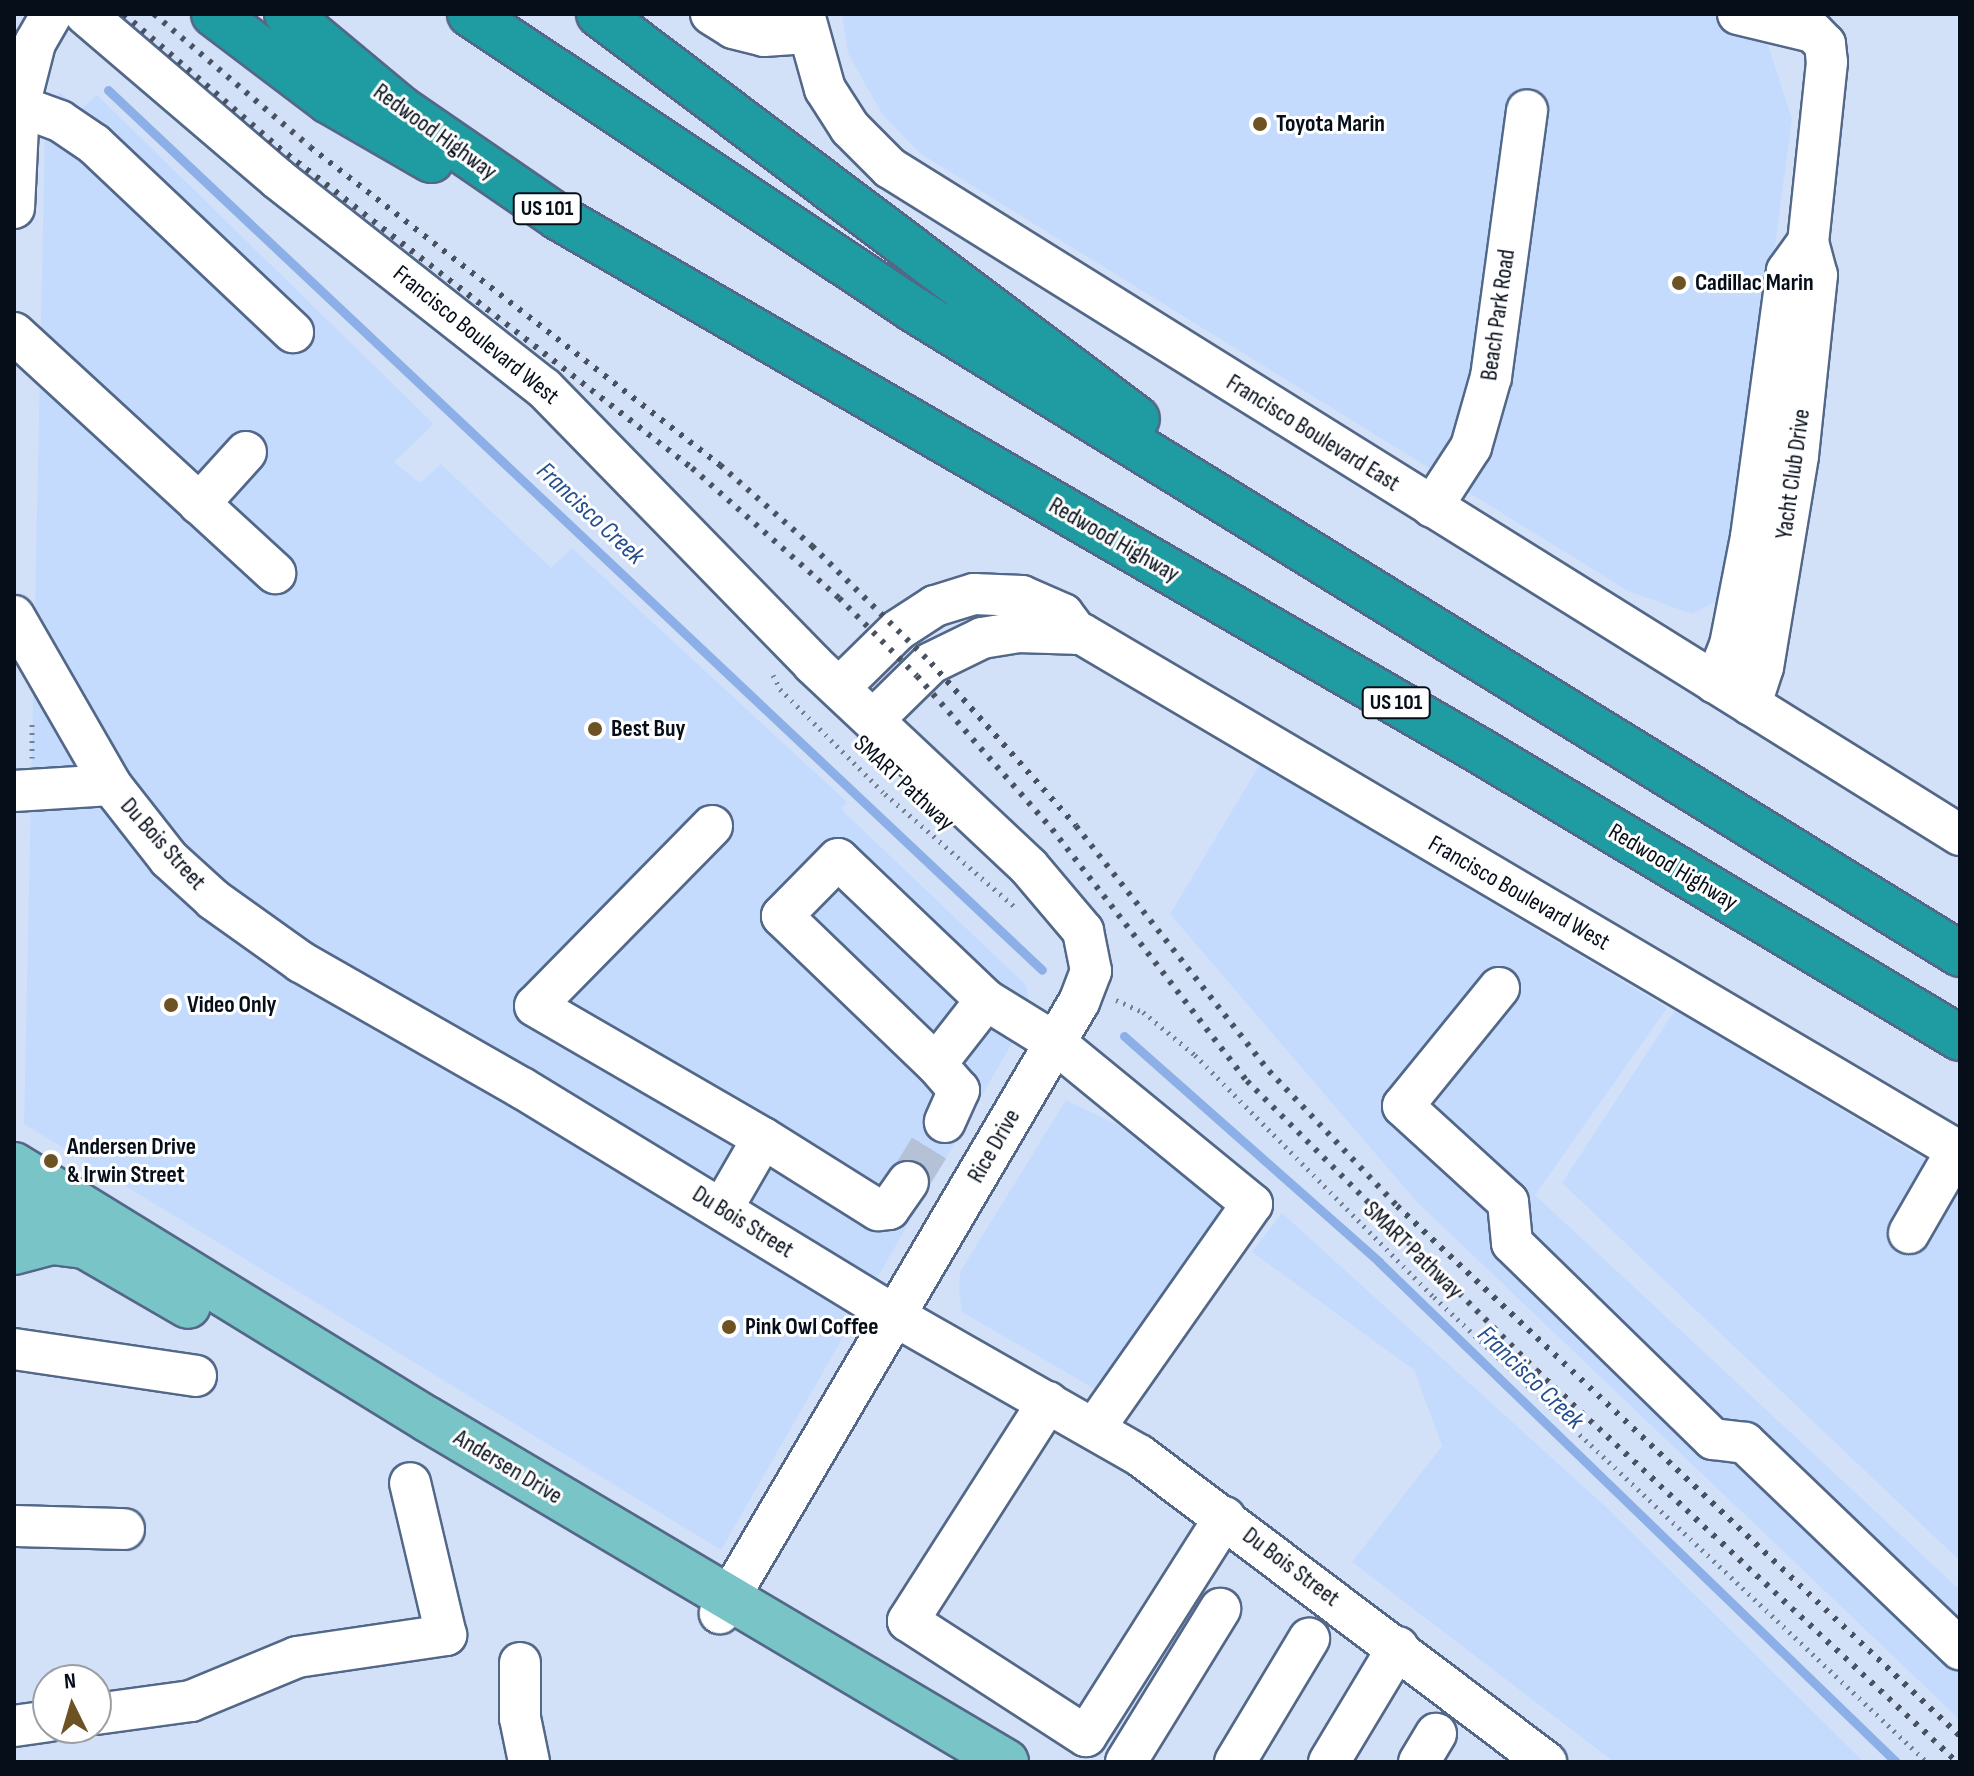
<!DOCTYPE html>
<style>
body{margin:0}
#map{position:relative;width:1974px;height:1776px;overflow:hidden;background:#d3e1f8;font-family:"Sofia Sans Condensed",sans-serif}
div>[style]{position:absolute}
.built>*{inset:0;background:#c4dbfe}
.stream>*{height:9px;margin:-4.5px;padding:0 4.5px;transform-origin:4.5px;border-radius:4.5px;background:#8cafe7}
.minor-tunnel>*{height:40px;margin-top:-20px;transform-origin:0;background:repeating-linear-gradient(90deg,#b4c1d7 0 40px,transparent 0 60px)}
.path>*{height:5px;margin-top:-2.5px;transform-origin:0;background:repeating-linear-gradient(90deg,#758092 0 2px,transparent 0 8px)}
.roads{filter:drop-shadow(2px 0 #536888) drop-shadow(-2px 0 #536888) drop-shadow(0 2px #536888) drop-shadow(0 -2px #536888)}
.minor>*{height:40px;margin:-20px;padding:0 20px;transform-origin:20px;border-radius:20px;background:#fff}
.major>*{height:44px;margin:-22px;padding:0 22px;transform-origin:22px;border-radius:22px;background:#79c4c7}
.highway>*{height:44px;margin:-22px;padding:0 22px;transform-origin:22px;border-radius:22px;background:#1f9ca1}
.rail>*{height:6px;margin-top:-3px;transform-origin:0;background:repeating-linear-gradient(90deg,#475161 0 4px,transparent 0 12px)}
.dots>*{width:22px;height:22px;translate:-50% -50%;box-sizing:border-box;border:4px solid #fff;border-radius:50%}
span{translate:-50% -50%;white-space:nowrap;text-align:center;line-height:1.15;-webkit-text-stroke:6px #fff;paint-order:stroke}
.shield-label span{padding:2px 6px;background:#fff;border:2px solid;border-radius:6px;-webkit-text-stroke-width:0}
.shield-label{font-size:22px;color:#060e1a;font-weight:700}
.poi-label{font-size:24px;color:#060e1a;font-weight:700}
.left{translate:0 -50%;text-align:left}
.street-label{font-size:24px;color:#060e1a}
.water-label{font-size:26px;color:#234e90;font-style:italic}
.frame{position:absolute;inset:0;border:16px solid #060e1a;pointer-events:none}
.north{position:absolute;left:32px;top:1664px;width:80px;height:80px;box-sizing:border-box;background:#fff;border:2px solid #9b9fa3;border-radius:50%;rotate:355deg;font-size:22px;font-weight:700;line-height:32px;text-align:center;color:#060e1a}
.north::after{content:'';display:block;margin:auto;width:28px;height:36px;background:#6d5224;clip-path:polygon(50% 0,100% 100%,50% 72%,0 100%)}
</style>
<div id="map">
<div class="built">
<i style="clip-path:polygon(842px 14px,1758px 14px,1792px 119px,1728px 595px,1692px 614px,1628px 591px,921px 154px,882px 114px,848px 53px)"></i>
<i style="clip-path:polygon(59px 92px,81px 109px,97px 95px,434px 424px,394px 462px,420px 483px,441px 464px,551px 568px,572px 548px,847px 802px,841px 808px,845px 813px,1026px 985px,1031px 1010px,721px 1550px,24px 1124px,45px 132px)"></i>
<i style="clip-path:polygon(1260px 764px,1667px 1008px,1535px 1195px,1960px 1590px,1960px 1720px,1416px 1201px,1170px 914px)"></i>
<i style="clip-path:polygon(1675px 1010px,1960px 1181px,1960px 1561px,1562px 1183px)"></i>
<i style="clip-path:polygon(1066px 1100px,1136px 1134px,1229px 1205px,1095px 1389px,962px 1312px,959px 1291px,960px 1272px)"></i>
<i style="clip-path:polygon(1282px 1213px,1607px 1508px,1864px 1762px,1614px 1762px,1352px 1562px,1442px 1446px,1414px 1370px,1252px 1252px)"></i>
</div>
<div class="stream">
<i style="left:108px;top:90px;width:1283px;rotate:43.29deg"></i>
<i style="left:1124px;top:1036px;width:341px;rotate:41.5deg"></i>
<i style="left:1379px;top:1262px;width:719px;rotate:44.04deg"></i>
</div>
<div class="minor-tunnel">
<i style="left:908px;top:1182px;width:70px;rotate:-58.3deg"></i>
</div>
<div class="path">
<i style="left:773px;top:675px;width:16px;rotate:63deg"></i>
<i style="left:780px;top:689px;width:148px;rotate:45deg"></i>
<i style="left:885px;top:794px;width:174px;rotate:41deg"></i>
<i style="left:32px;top:758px;width:39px;rotate:-90deg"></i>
<i style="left:1116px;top:1000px;width:30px;rotate:24deg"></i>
<i style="left:1143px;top:1012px;width:67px;rotate:39.6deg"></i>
<i style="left:1195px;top:1055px;width:340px;rotate:45.4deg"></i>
<i style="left:1434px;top:1297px;width:678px;rotate:43.33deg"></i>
</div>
<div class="roads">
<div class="minor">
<i style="left:85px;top:14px;width:254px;rotate:40.5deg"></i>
<i style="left:278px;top:179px;width:338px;rotate:38.2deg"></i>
<i style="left:544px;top:388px;width:385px;rotate:45.7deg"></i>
<i style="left:813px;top:664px;width:296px;rotate:43.2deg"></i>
<i style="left:1029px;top:867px;width:84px;rotate:49.8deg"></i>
<i style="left:1083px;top:931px;width:41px;rotate:78.7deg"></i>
<i style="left:1091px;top:971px;width:33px;rotate:111deg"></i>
<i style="left:1079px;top:1002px;width:709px;rotate:120.44deg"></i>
<i style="left:711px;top:14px;width:26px;rotate:32deg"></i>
<i style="left:733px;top:28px;width:32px;rotate:14deg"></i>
<i style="left:764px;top:36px;width:43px;rotate:-4deg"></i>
<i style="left:804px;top:14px;width:78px;rotate:74.4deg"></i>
<i style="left:825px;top:89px;width:46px;rotate:57.3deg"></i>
<i style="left:850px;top:128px;width:57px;rotate:45deg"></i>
<i style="left:890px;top:168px;width:1261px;rotate:31.94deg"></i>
<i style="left:1738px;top:14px;width:77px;rotate:13.5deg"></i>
<i style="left:1813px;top:32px;width:17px;rotate:45deg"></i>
<i style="left:1825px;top:44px;width:18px;rotate:84deg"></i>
<i style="left:1827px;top:62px;width:181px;rotate:96deg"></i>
<i style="left:1808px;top:242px;width:34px;rotate:75deg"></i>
<i style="left:1817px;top:275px;width:182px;rotate:96deg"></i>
<i style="left:1798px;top:456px;width:214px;rotate:99.4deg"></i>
<i style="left:1763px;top:667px;width:40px;rotate:108deg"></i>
<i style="left:19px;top:106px;width:44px;rotate:20.1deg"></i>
<i style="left:60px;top:121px;width:41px;rotate:34.1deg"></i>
<i style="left:94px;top:144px;width:274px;rotate:43.4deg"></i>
<i style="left:14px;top:208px;width:102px;rotate:-87.2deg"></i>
<i style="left:19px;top:106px;width:65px;rotate:-75.7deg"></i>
<i style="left:35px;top:43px;width:34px;rotate:-60deg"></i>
<i style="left:14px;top:333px;width:355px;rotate:42.6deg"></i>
<i style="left:199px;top:504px;width:70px;rotate:-47.9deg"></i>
<i style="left:1432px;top:507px;width:72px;rotate:-57deg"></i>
<i style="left:1471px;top:447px;width:73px;rotate:-74.1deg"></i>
<i style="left:1491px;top:377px;width:269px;rotate:-82.3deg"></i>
<i style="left:14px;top:616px;width:195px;rotate:60.1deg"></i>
<i style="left:111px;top:785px;width:94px;rotate:51.9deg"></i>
<i style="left:169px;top:859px;width:61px;rotate:42.3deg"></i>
<i style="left:214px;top:900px;width:107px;rotate:35.5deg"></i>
<i style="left:301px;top:962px;width:254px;rotate:29.7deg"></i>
<i style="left:522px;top:1088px;width:437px;rotate:31.4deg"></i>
<i style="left:895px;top:1316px;width:281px;rotate:29.7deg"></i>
<i style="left:1139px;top:1455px;width:510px;rotate:37.03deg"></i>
<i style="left:1715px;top:683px;width:41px;rotate:-68.5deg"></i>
<i style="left:1730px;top:645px;width:110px;rotate:-79deg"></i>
<i style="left:1751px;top:537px;width:268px;rotate:-82.3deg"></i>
<i style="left:1787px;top:271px;width:36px;rotate:-54deg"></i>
<i style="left:840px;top:687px;width:81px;rotate:-44.5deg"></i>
<i style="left:898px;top:630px;width:44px;rotate:-33deg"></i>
<i style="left:935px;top:606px;width:41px;rotate:-17.1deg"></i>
<i style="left:974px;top:594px;width:48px;rotate:2.4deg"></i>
<i style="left:1022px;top:596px;width:45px;rotate:23.7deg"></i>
<i style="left:1063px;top:614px;width:25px;rotate:53deg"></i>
<i style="left:874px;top:719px;width:80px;rotate:-44.5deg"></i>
<i style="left:931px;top:663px;width:57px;rotate:-26.1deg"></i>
<i style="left:982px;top:638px;width:36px;rotate:-9deg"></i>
<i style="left:1018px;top:632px;width:64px;rotate:1.8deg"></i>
<i style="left:1082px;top:634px;width:1019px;rotate:30.54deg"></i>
<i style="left:14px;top:791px;width:97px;rotate:-3.5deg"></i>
<i style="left:712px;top:826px;width:252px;rotate:134.5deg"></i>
<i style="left:535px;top:1006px;width:263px;rotate:30.1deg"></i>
<i style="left:763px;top:1138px;width:82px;rotate:120deg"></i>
<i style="left:1499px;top:988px;width:152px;rotate:129.1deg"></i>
<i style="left:1403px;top:1106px;width:142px;rotate:42.4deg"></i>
<i style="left:1508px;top:1202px;width:41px;rotate:84.4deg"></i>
<i style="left:1512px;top:1243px;width:281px;rotate:44.3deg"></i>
<i style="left:1713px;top:1439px;width:32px;rotate:7deg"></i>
<i style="left:1745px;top:1443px;width:298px;rotate:43.8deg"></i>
<i style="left:986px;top:1000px;width:204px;rotate:-136.4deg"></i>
<i style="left:838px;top:859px;width:80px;rotate:134.5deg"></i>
<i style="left:782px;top:916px;width:214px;rotate:43.9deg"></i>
<i style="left:936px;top:1064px;width:81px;rotate:-52deg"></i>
<i style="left:986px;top:1000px;width:80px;rotate:31.7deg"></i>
<i style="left:1054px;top:1042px;width:256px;rotate:39.3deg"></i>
<i style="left:1252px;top:1204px;width:275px;rotate:125.1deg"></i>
<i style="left:936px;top:1064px;width:35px;rotate:49deg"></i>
<i style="left:959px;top:1090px;width:35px;rotate:114deg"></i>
<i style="left:763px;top:1138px;width:136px;rotate:32.1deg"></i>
<i style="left:878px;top:1210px;width:11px;rotate:-5deg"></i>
<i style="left:889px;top:1209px;width:33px;rotate:-55deg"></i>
<i style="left:1909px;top:1233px;width:96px;rotate:-60deg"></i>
<i style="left:14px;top:1349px;width:184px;rotate:8.4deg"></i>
<i style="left:1048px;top:1402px;width:260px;rotate:122.6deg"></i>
<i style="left:908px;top:1621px;width:212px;rotate:32.9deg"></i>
<i style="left:1086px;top:1736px;width:259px;rotate:-57.6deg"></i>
<i style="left:14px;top:1526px;width:110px;rotate:1.6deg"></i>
<i style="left:520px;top:1663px;width:55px;rotate:90deg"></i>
<i style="left:520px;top:1718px;width:45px;rotate:78.4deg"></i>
<i style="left:96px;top:1714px;width:96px;rotate:-7.8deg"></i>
<i style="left:191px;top:1701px;width:115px;rotate:-22.5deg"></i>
<i style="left:297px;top:1657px;width:151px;rotate:-8.4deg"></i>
<i style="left:446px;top:1635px;width:156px;rotate:-103.3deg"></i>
<i style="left:14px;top:1726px;width:34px;rotate:-8deg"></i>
<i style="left:1126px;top:1762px;width:180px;rotate:-58.4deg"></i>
<i style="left:1235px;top:1762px;width:144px;rotate:-59deg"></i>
<i style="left:1329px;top:1762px;width:134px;rotate:-59deg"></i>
<i style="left:1419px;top:1762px;width:33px;rotate:-59deg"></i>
</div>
<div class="major">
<i style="left:14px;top:1165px;width:485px;rotate:31.6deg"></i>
<i style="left:427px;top:1419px;width:673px;rotate:30.64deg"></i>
<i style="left:14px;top:1205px;width:201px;rotate:30.1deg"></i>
<i style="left:14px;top:1252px;width:39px;rotate:-15deg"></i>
<i style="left:52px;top:1242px;width:32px;rotate:7deg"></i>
</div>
<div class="highway">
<i style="left:214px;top:14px;width:144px;rotate:37.1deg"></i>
<i style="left:329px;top:101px;width:118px;rotate:30deg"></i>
<i style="left:287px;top:14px;width:148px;rotate:39.8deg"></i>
<i style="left:401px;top:109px;width:191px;rotate:34.5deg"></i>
<i style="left:558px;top:217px;width:1068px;rotate:30.07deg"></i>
<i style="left:1482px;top:752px;width:557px;rotate:30.89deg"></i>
<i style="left:470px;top:14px;width:532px;rotate:33.66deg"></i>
<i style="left:913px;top:309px;width:1230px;rotate:31.63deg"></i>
<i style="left:599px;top:14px;width:673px;rotate:36.97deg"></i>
</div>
</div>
<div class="rail">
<i style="left:124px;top:14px;width:203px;rotate:40.8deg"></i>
<i style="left:278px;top:147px;width:524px;rotate:37.79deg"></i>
<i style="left:692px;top:468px;width:196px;rotate:41.5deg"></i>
<i style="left:839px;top:598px;width:110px;rotate:45deg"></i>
<i style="left:917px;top:676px;width:204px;rotate:48.6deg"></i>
<i style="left:1052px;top:829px;width:319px;rotate:52.3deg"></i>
<i style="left:1247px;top:1081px;width:410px;rotate:45deg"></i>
<i style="left:1537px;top:1371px;width:574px;rotate:42.95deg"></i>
<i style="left:154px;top:14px;width:205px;rotate:40.4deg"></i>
<i style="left:310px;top:147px;width:519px;rotate:37.8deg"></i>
<i style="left:720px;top:465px;width:123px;rotate:41.4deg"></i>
<i style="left:812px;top:546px;width:167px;rotate:44.5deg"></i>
<i style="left:931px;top:663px;width:218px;rotate:48.3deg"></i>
<i style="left:1076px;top:826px;width:312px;rotate:51.8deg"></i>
<i style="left:1269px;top:1071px;width:186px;rotate:46.5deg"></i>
<i style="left:1397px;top:1206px;width:773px;rotate:43.27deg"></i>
</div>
<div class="dots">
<i style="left:1260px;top:124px;background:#6d5224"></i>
<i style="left:1679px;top:283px;background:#6d5224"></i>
<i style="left:595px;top:729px;background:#6d5224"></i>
<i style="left:171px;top:1005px;background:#6d5224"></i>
<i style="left:51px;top:1161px;background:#6d5224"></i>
<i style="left:729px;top:1327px;background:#6d5224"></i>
</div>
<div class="shield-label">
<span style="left:547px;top:209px">US 101</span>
<span style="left:1396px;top:703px">US 101</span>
</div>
<div class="poi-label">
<span class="left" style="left:1276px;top:124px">Toyota Marin</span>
<span class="left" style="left:1695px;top:283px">Cadillac Marin</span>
<span class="left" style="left:611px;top:729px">Best Buy</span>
<span class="left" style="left:187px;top:1005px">Video Only</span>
<span class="left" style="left:67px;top:1161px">Andersen Drive<br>&amp; Irwin Street</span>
<span class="left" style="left:745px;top:1327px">Pink Owl Coffee</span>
</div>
<div class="street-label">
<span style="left:435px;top:132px;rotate:36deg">Redwood Highway</span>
<span style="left:1498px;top:315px;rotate:-82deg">Beach Park Road</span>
<span style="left:476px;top:335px;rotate:39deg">Francisco Boulevard West</span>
<span style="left:1313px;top:433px;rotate:32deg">Francisco Boulevard East</span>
<span style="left:1793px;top:474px;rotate:-82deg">Yacht Club Drive</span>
<span style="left:1114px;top:540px;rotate:30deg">Redwood Highway</span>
<span style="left:904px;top:783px;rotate:43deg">SMART Pathway</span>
<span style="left:163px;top:844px;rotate:48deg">Du Bois Street</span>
<span style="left:1673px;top:867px;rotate:31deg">Redwood Highway</span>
<span style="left:1519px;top:893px;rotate:30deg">Francisco Boulevard West</span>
<span style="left:994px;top:1146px;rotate:-60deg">Rice Drive</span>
<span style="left:743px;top:1222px;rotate:32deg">Du Bois Street</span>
<span style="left:1413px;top:1250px;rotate:44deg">SMART Pathway</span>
<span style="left:508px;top:1467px;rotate:31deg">Andersen Drive</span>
<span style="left:1291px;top:1567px;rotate:37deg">Du Bois Street</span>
</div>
<div class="water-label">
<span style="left:590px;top:514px;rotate:43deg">Francisco Creek</span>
<span style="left:1530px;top:1378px;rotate:44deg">Francisco Creek</span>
</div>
<div class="frame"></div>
<div class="north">N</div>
</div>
